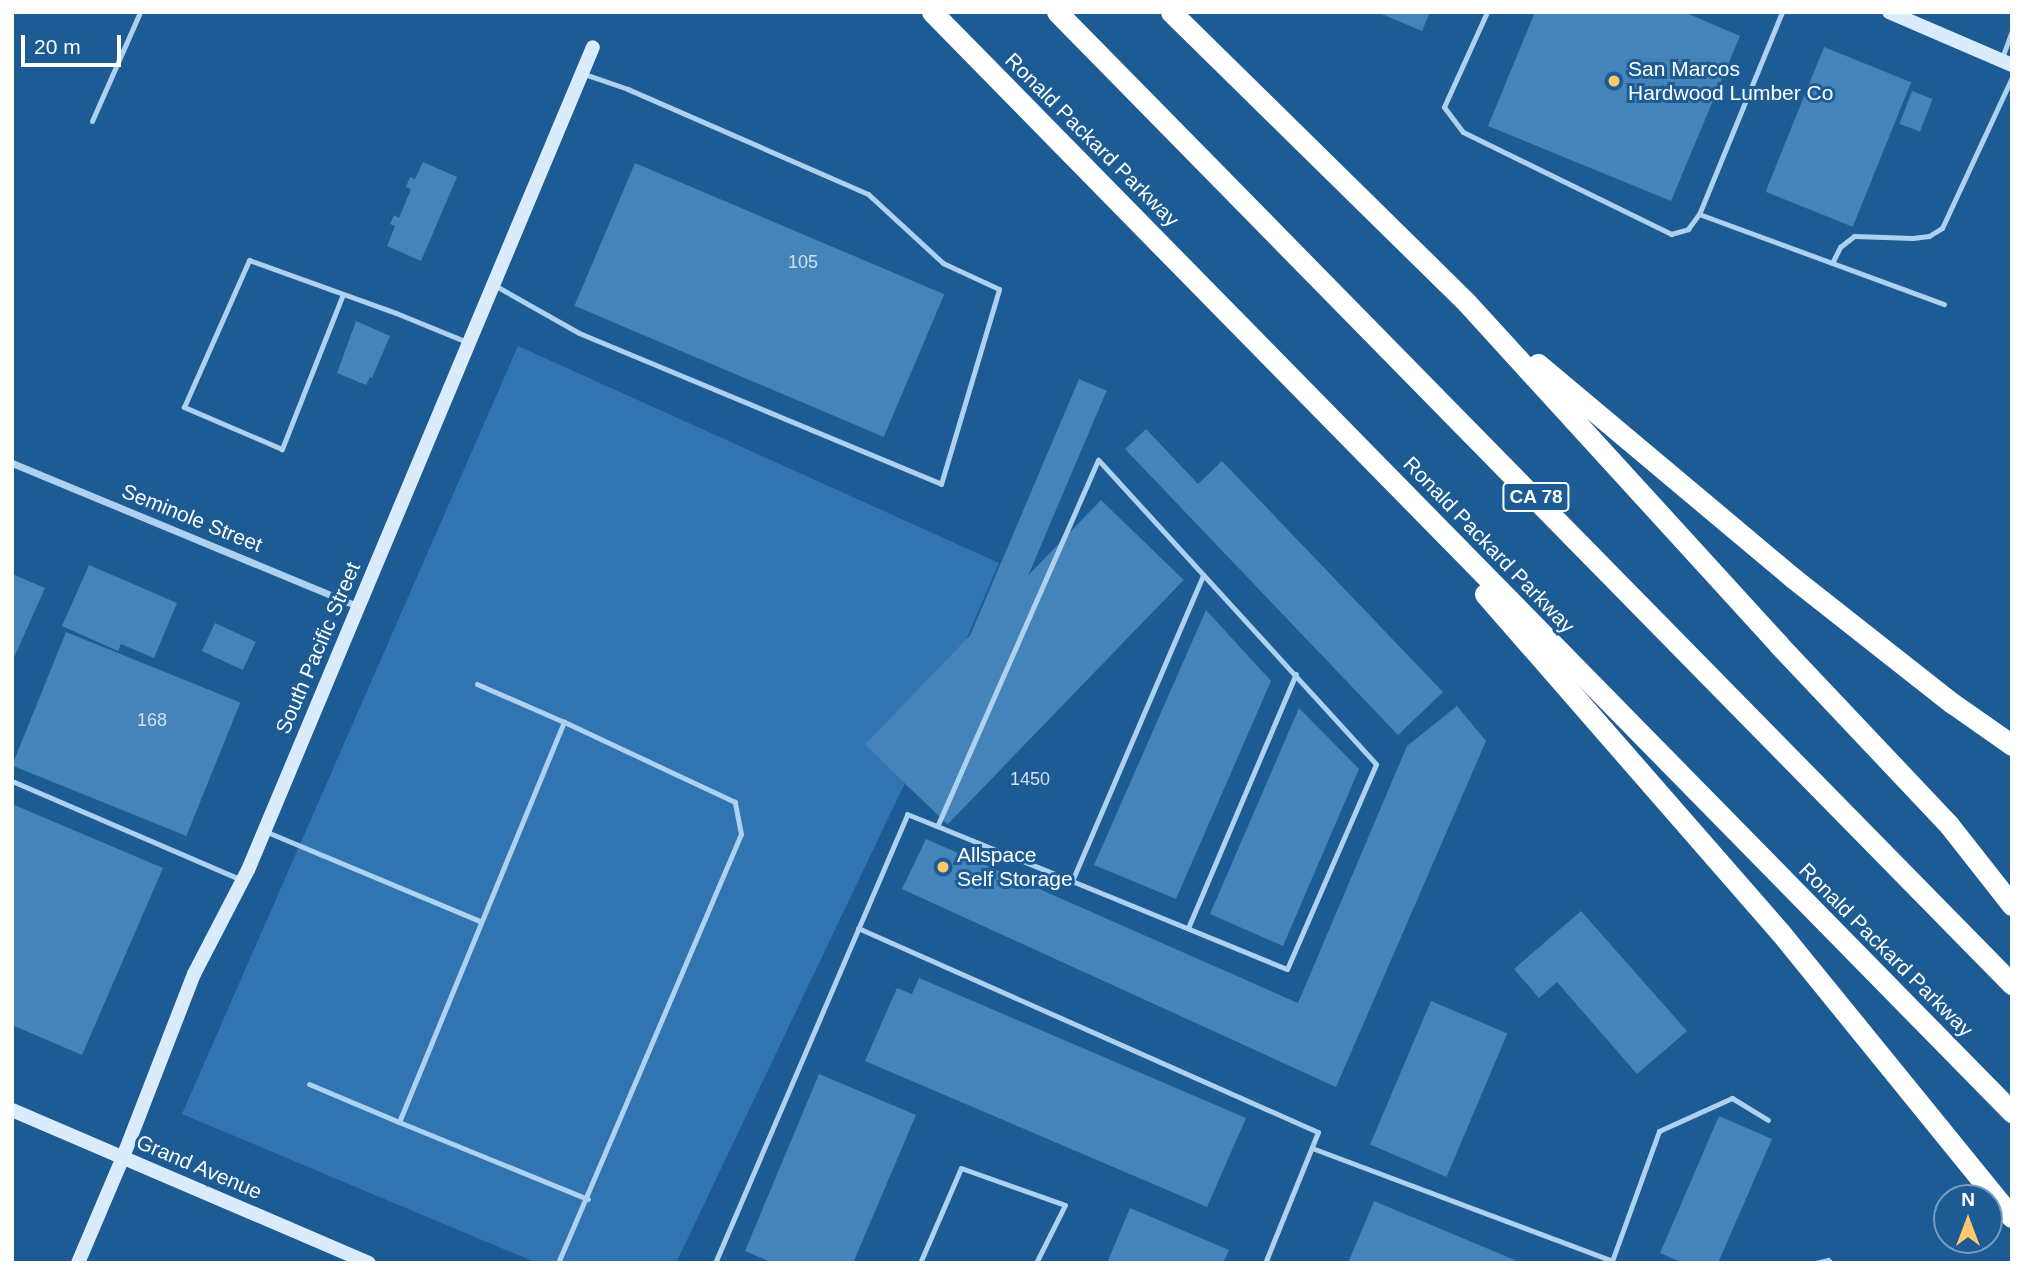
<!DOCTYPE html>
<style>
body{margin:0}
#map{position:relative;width:2024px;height:1275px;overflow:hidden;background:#1c5b93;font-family:Helvetica,sans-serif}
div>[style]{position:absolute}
.green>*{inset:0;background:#3075b1}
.building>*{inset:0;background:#4484ba;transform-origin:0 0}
.lane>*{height:5px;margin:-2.5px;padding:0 2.5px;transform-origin:2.5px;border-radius:2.5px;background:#add1ef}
.street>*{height:7px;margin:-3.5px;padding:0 3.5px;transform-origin:3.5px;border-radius:3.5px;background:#add1ef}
.secondary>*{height:14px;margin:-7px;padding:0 7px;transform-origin:7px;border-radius:7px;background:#daebfb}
.highway>*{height:21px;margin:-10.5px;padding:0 10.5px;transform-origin:10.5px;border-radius:10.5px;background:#fff}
.dots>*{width:19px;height:19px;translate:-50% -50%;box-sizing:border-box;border:4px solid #1c5b93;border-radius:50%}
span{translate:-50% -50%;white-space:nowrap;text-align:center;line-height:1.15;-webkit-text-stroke:6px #1c5b93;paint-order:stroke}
.number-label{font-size:18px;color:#d0e0ee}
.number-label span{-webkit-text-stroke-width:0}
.shield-label span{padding:2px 5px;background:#1c5b93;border:2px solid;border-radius:5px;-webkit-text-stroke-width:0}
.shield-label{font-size:19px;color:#fff;font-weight:700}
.poi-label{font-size:21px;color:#fff}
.left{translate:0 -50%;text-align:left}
.street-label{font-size:21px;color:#fff}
.frame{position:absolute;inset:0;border:14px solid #fff;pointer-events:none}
.north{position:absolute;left:1933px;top:1184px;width:70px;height:70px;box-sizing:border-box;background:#1c5b93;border:2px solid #779dbe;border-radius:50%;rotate:0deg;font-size:19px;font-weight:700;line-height:28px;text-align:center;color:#fff}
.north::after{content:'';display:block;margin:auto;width:24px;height:32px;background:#ffc76b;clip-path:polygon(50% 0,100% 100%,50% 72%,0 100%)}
.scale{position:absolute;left:21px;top:35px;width:100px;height:32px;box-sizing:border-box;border:4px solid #fff;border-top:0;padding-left:9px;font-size:21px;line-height:24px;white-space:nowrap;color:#fff;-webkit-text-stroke:5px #1c5b93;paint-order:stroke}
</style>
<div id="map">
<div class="green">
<i style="clip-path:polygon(518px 346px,999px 563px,904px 785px,676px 1263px,537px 1263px,182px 1114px)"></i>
</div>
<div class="building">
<i style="clip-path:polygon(1377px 12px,1430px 12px,1422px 31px)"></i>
<i style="clip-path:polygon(1535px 12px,1684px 12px,1740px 36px,1671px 201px,1488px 126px)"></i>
<i style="left:1824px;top:47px;width:94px;height:156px;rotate:22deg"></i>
<i style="left:1912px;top:91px;width:22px;height:35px;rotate:21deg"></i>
<i style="clip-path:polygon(423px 162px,457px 177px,421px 261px,387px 246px,395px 226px,390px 224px,394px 215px,399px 218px,411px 189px,406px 187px,410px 177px,415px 179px)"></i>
<i style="left:635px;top:163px;width:336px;height:155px;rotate:23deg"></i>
<i style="clip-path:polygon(356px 321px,390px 336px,372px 378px,370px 377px,366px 385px,337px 373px)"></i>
<i style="left:1079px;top:379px;width:30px;height:442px;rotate:23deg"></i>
<i style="clip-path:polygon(1146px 429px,1198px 484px,1222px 461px,1443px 692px,1398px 735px,1125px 449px)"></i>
<i style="left:1101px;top:500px;width:115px;height:340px;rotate:44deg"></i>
<i style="clip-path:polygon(89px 565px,177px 603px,154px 658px,121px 644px,118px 651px,62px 626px)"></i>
<i style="clip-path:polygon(12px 574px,45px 588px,12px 662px)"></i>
<i style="clip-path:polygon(1206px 610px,1271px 681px,1176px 899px,1094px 865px)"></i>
<i style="left:215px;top:623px;width:45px;height:31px;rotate:25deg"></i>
<i style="left:66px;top:632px;width:188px;height:144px;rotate:22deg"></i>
<i style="clip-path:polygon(1457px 706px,1486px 741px,1336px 1087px,902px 889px,926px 839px,1298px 1003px,1407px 746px)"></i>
<i style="clip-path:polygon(1299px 708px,1359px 769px,1283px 946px,1210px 914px)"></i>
<i style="clip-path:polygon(12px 804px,163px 868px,82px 1055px,12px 1025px)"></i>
<i style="clip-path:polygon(1581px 911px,1687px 1031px,1637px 1074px,1557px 982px,1539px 998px,1514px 969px)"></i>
<i style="clip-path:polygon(919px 978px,1246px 1118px,1207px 1207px,865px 1061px,897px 988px,912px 994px)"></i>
<i style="left:1431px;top:1001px;width:83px;height:156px;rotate:23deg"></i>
<i style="clip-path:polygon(819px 1074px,916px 1115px,853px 1263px,773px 1263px,745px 1251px)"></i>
<i style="clip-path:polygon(1719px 1116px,1772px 1139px,1718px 1263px,1683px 1263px,1660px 1253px)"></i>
<i style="clip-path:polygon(1374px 1201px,1522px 1263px,1348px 1263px)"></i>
<i style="clip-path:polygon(1130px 1208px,1229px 1250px,1223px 1263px,1107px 1263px)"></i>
</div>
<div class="lane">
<i style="left:1487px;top:12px;width:104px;rotate:114.4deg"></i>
<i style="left:1444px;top:107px;width:31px;rotate:53deg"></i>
<i style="left:1463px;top:132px;width:232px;rotate:26.1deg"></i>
<i style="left:1671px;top:234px;width:18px;rotate:-16deg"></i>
<i style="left:1688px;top:229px;width:19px;rotate:-54deg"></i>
<i style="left:1782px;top:12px;width:218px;rotate:112.3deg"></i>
<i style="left:1699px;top:214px;width:261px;rotate:20.2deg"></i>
<i style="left:2002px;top:58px;width:29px;rotate:-70deg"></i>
<i style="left:92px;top:121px;width:119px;rotate:-66.2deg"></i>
<i style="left:1832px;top:263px;width:18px;rotate:-63deg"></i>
<i style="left:1840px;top:247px;width:18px;rotate:-38deg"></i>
<i style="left:1854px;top:236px;width:59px;rotate:1.9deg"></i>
<i style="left:1913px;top:238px;width:16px;rotate:-7deg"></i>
<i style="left:1929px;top:236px;width:15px;rotate:-32deg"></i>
<i style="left:1942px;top:228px;width:166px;rotate:-65.1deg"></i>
<i style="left:496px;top:286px;width:95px;rotate:29.5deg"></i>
<i style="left:579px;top:333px;width:392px;rotate:22.6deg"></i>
<i style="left:941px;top:484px;width:203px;rotate:-73.4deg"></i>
<i style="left:999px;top:289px;width:62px;rotate:-155.1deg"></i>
<i style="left:943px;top:263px;width:102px;rotate:-137.4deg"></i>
<i style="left:868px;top:194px;width:262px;rotate:-156.4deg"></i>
<i style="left:628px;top:89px;width:46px;rotate:-161.2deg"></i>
<i style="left:343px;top:294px;width:167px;rotate:111.5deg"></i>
<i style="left:282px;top:449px;width:107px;rotate:-156.8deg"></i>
<i style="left:184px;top:407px;width:161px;rotate:-66.1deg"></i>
<i style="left:249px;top:260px;width:156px;rotate:19.8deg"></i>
<i style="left:396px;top:313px;width:77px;rotate:22.2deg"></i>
<i style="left:12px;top:781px;width:248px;rotate:23.3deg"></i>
<i style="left:267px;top:832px;width:231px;rotate:22.7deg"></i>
<i style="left:1072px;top:881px;width:333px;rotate:-66.8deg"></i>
<i style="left:858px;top:928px;width:503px;rotate:23.92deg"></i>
<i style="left:1318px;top:1132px;width:141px;rotate:112deg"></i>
<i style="left:1188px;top:928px;width:276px;rotate:-67deg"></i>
<i style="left:309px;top:1084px;width:98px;rotate:22.9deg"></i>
<i style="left:399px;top:1122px;width:433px;rotate:-67.6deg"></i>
<i style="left:564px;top:722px;width:95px;rotate:-156.4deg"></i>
<i style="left:399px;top:1122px;width:204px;rotate:22.2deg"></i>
<i style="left:1312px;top:1148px;width:321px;rotate:20.6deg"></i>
<i style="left:1612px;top:1261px;width:138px;rotate:-70.1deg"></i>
<i style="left:1659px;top:1131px;width:80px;rotate:-24.3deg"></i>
<i style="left:1732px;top:1098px;width:42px;rotate:31.4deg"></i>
<i style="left:558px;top:1263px;width:466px;rotate:-66.9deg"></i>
<i style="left:741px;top:834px;width:33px;rotate:-101deg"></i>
<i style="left:735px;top:802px;width:189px;rotate:-154.9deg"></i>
<i style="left:715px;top:1263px;width:488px;rotate:-66.8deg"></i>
<i style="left:907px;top:814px;width:32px;rotate:22deg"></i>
<i style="left:937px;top:826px;width:146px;rotate:22.2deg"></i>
<i style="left:1072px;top:881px;width:232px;rotate:22.3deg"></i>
<i style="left:1287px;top:969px;width:223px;rotate:-66.5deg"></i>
<i style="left:1376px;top:764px;width:412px;rotate:-132.4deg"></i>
<i style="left:1098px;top:460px;width:400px;rotate:113.7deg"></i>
<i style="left:920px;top:1263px;width:103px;rotate:-66.7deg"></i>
<i style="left:961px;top:1168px;width:110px;rotate:19.6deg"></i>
<i style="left:1065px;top:1205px;width:65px;rotate:116.6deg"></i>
<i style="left:1815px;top:1263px;width:13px;rotate:-13deg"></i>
<i style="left:1828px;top:1260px;width:4px;rotate:45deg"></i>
</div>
<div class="street">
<i style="left:12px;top:463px;width:374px;rotate:22.5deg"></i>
</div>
<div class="secondary">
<i style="left:1889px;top:12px;width:134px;rotate:23.3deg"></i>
<i style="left:12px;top:1110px;width:388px;rotate:23.2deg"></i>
<i style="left:78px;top:1263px;width:115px;rotate:-67deg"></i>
<i style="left:123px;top:1157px;width:196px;rotate:-68.8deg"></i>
<i style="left:194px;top:974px;width:117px;rotate:-62.6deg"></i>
<i style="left:248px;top:870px;width:892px;rotate:-67.26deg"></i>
</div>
<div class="highway">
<i style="left:932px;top:12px;width:1542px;rotate:45.53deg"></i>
<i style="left:1057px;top:12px;width:1363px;rotate:45.51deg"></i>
<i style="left:1171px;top:12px;width:415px;rotate:44.5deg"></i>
<i style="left:1467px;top:303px;width:462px;rotate:47.6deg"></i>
<i style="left:1778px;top:644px;width:249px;rotate:46.6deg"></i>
<i style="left:1949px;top:825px;width:102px;rotate:51.8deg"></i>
<i style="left:1538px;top:364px;width:333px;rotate:40deg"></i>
<i style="left:1793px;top:578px;width:202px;rotate:38.2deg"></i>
<i style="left:1952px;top:703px;width:73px;rotate:35deg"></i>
<i style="left:1485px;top:594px;width:449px;rotate:48.9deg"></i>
<i style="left:1780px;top:932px;width:367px;rotate:50.9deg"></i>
</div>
<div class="dots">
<i style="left:1614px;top:81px;background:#ffc76b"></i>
<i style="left:943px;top:867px;background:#ffc76b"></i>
</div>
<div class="number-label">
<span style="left:803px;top:262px">105</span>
<span style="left:152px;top:720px">168</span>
<span style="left:1030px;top:779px">1450</span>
</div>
<div class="shield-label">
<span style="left:1536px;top:497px">CA 78</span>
</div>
<div class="poi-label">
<span class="left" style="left:1628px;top:81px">San Marcos<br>Hardwood Lumber Co</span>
<span class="left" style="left:957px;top:867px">Allspace<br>Self Storage</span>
</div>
<div class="street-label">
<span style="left:1092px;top:140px;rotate:45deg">Ronald Packard Parkway</span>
<span style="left:192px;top:518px;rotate:22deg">Seminole Street</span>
<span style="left:1489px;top:545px;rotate:46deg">Ronald Packard Parkway</span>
<span style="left:318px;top:648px;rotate:-67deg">South Pacific Street</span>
<span style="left:1886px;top:950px;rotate:45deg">Ronald Packard Parkway</span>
<span style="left:199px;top:1167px;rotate:23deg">Grand Avenue</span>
</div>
<div class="frame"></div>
<div class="north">N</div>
<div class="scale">20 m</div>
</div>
